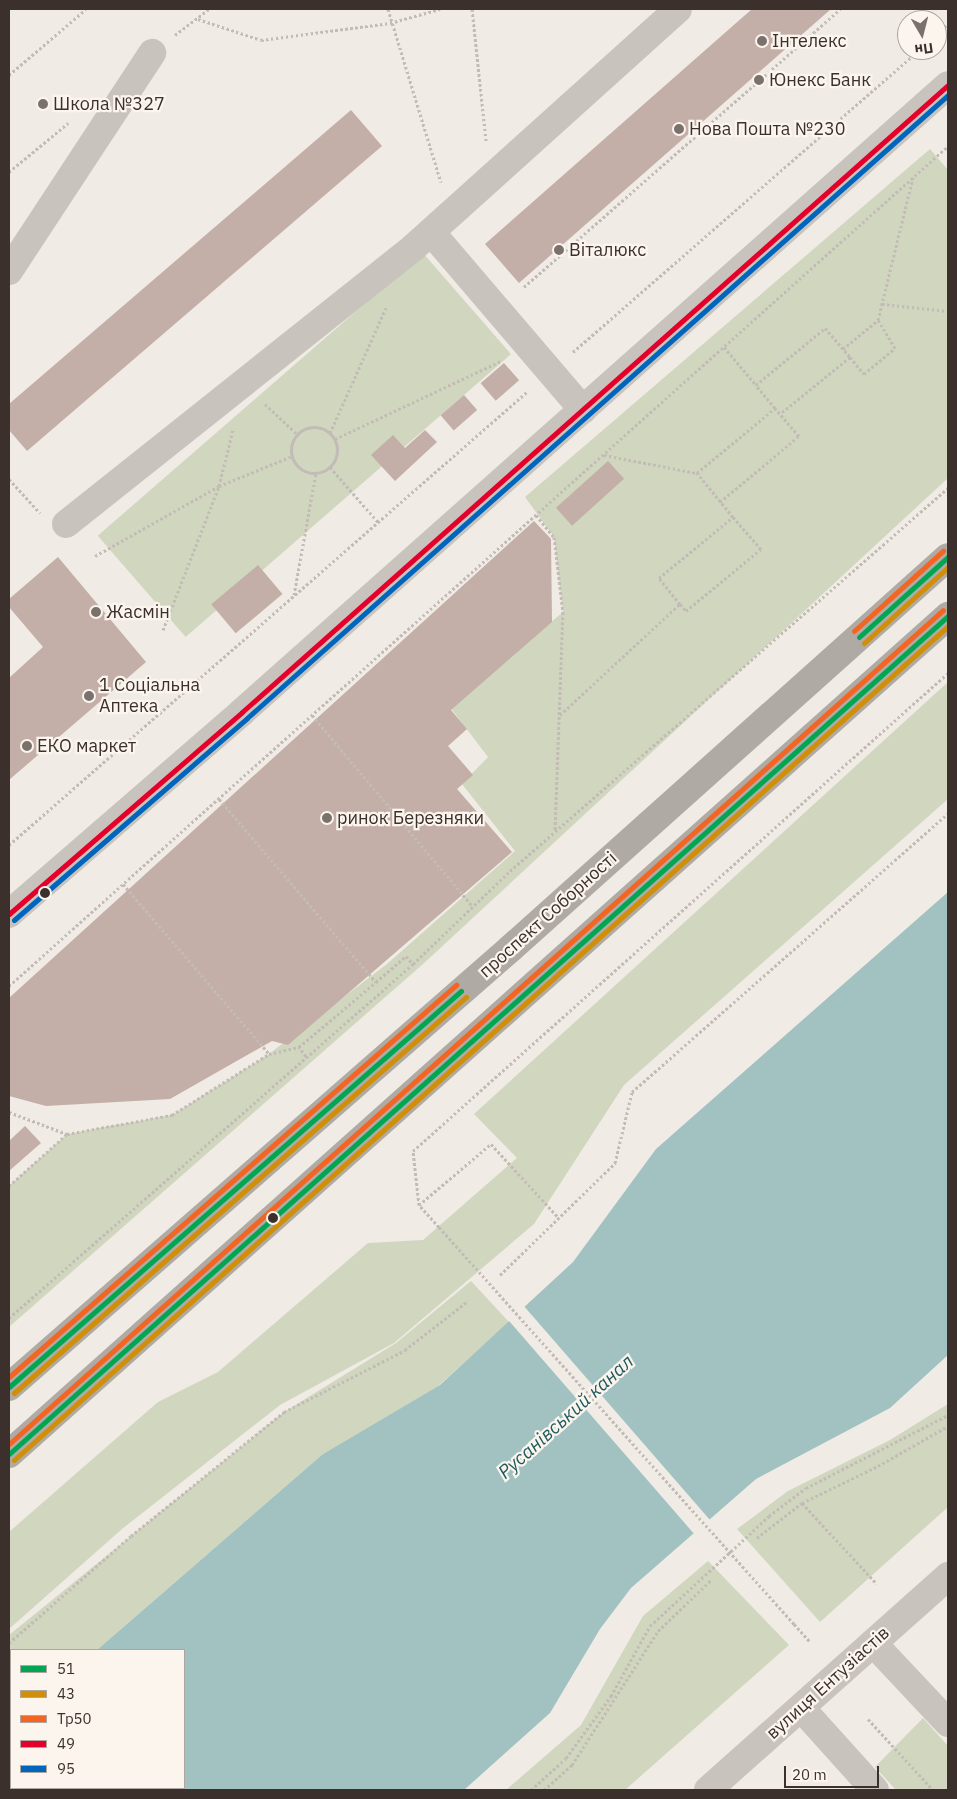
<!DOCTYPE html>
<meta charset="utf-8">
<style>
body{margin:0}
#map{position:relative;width:957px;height:1799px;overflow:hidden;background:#f0ebe5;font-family:"IBM Plex Sans",sans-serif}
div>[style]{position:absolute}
.green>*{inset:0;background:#d1d6bf;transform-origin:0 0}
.water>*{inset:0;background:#a1c2c1}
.pier>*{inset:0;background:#f0ebe5;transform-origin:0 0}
.building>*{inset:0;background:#c3afa7;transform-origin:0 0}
.path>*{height:3px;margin-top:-1.5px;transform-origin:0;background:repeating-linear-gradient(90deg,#c2bbb6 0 2.5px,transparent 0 5px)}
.path>.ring{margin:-1.5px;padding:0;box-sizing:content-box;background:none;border:3px solid #c2bbb6;border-radius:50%}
.minor>*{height:28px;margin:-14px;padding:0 14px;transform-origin:14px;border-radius:14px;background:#c9c3be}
.highway>*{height:28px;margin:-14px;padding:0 14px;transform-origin:14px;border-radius:14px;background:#afaaa4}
.path-bridge>*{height:3px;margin-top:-1.5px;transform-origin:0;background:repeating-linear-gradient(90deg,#c2bbb6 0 2.5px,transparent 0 5px)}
.bus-1>*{height:5px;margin:-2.5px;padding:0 2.5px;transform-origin:2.5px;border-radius:2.5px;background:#00a651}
.bus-2>*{height:5px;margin:-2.5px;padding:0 2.5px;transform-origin:2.5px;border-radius:2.5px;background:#d18e09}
.bus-3>*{height:5px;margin:-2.5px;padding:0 2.5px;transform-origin:2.5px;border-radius:2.5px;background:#f26522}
.bus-4>*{height:5px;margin:-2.5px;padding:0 2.5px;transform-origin:2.5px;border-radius:2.5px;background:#e4002b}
.bus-5>*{height:5px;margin:-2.5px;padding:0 2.5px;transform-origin:2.5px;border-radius:2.5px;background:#0065bd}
.dots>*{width:14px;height:14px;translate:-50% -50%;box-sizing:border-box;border:2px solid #fbf5ee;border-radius:50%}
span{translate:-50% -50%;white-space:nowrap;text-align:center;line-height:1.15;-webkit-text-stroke:4.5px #fbf5ee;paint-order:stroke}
.poi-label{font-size:18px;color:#3b302b}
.left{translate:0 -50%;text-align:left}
.street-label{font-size:18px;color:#3b302b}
.water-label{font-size:19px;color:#1f5a5e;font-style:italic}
.frame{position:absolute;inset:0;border:10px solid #3b302b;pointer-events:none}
.legend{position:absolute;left:10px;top:1649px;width:175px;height:140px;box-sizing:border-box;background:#fbf5ee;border:1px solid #aea6a0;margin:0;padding:6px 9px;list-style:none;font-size:15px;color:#3b302b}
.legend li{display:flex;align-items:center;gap:10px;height:25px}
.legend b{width:25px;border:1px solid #aea6a0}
.north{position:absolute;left:897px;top:10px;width:50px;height:50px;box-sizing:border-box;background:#fbf5ee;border:1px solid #aea6a0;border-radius:50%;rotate:172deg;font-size:14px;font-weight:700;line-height:20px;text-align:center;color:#3b302b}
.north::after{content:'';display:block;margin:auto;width:18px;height:22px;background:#7a716c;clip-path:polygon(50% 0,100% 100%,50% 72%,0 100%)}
.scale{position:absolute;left:784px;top:1766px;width:95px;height:22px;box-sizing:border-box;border:2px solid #3b302b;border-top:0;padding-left:6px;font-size:15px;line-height:18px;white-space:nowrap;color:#3b302b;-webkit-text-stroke:4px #fbf5ee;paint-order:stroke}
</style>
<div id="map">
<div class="green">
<i style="clip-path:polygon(930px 149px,948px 170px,948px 478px,423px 964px,9px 1327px,9px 1186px,67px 1134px,172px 1115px,269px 1054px,387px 964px,515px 851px,462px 784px,488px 757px,450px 707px,563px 612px,554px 537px,525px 497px)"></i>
<i style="left:423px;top:253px;width:134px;height:431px;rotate:49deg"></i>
<i style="clip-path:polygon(948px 682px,948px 799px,624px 1085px,534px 1224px,394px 1343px,280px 1405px,122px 1529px,9px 1629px,9px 1532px,158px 1402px,218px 1372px,368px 1243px,423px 1240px,517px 1158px,474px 1114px)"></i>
<i style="clip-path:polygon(471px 1281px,509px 1322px,437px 1387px,323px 1454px,97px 1650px,11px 1650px,9px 1727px,9px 1635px,284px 1412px,396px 1343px)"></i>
<i style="clip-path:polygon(948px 1404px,948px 1507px,820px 1622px,737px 1529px,788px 1491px,890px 1440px)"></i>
<i style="clip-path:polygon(708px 1561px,789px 1645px,625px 1790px,506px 1790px,581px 1725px,643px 1616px)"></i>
<i style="clip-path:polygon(923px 1718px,948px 1746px,948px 1790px,896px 1790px,875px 1767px)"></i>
</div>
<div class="water">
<i style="clip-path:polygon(948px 892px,948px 1355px,890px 1408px,756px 1479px,631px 1588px,600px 1629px,550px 1713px,464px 1790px,9px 1790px,11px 1725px,11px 1788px,184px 1788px,184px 1650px,97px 1650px,323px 1454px,440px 1385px,573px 1262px,656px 1149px)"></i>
</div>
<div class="pier">
<i style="left:523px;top:1305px;width:287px;height:21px;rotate:49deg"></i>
</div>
<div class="building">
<i style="clip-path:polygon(752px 9px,831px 9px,519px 283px,485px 244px)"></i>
<i style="clip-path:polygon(351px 110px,382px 146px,27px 451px,9px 430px,9px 404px)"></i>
<i style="left:504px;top:363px;width:23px;height:31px;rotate:49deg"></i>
<i style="left:464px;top:395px;width:20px;height:31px;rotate:49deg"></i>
<i style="clip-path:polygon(425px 430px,437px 442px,395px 481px,371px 455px,393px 435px,405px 448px)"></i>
<i style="left:608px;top:461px;width:24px;height:70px;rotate:48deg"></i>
<i style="clip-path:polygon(534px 521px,551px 539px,552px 622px,451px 710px,467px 729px,448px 746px,473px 775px,457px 789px,512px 852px,288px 1045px,272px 1041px,170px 1099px,46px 1106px,9px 1096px,9px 998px)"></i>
<i style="clip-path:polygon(58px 557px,146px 662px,9px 780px,9px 678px,43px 647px,9px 607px,9px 599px)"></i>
<i style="left:258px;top:565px;width:38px;height:61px;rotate:50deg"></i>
<i style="clip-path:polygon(25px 1126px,41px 1143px,9px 1171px,9px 1141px)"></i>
</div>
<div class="path">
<i style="left:388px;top:9px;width:181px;rotate:73deg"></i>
<i style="left:472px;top:9px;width:133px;rotate:83.9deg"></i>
<i style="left:198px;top:19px;width:66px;rotate:18.4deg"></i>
<i style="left:261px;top:40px;width:130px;rotate:-7.5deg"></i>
<i style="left:390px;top:23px;width:52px;rotate:-15.6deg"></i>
<i style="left:937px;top:34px;width:15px;rotate:-42deg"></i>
<i style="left:175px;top:35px;width:43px;rotate:-37.4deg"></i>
<i style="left:9px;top:75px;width:101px;rotate:-40.6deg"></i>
<i style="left:9px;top:172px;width:77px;rotate:-39.7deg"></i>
<i style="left:524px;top:287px;width:421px;rotate:-41.3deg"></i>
<i style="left:882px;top:304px;width:66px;rotate:6.1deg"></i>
<i style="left:724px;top:347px;width:50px;rotate:49.9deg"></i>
<i style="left:843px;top:349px;width:45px;rotate:-39.6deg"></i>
<i style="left:878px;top:320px;width:147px;rotate:-76.2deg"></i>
<i style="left:573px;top:352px;width:459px;rotate:-41.1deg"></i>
<i style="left:850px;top:357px;width:22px;rotate:51deg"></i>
<i style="left:864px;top:374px;width:40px;rotate:-40deg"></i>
<i style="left:895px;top:348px;width:33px;rotate:-121deg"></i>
<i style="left:265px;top:404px;width:44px;rotate:43.2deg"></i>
<i class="ring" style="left:291px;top:427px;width:43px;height:43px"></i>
<i style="left:330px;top:433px;width:137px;rotate:-65.9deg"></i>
<i style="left:335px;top:439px;width:183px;rotate:-25.2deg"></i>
<i style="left:604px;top:455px;width:95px;rotate:11deg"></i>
<i style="left:330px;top:467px;width:73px;rotate:48.9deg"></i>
<i style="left:9px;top:479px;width:46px;rotate:47.6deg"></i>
<i style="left:720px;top:502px;width:103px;rotate:-39.9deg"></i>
<i style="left:799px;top:436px;width:37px;rotate:-131deg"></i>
<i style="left:536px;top:515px;width:28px;rotate:51deg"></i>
<i style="left:554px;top:537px;width:76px;rotate:83.2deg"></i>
<i style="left:563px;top:612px;width:219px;rotate:92.1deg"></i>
<i style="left:95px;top:556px;width:142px;rotate:-29.4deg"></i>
<i style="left:219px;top:486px;width:79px;rotate:-22.3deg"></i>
<i style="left:294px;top:595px;width:124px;rotate:-79.8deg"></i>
<i style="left:680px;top:604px;width:9px;rotate:49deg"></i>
<i style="left:686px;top:611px;width:97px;rotate:-39.6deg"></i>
<i style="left:761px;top:549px;width:43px;rotate:-131.2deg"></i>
<i style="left:163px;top:630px;width:155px;rotate:-68.7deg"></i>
<i style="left:219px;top:486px;width:58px;rotate:-76deg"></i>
<i style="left:312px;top:715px;width:249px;rotate:50deg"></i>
<i style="left:560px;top:715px;width:163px;rotate:-42.8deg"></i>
<i style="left:680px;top:604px;width:33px;rotate:-129deg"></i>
<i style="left:659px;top:578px;width:96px;rotate:-39.5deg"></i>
<i style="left:733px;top:517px;width:57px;rotate:-129.3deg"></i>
<i style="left:697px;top:473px;width:102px;rotate:-39.8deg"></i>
<i style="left:775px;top:408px;width:30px;rotate:-130deg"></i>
<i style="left:756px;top:385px;width:89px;rotate:-39.6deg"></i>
<i style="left:825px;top:328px;width:38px;rotate:49deg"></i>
<i style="left:850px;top:357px;width:90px;rotate:140.8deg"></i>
<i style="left:219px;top:799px;width:241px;rotate:49.4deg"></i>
<i style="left:376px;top:982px;width:40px;rotate:-41deg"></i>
<i style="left:406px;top:956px;width:11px;rotate:49deg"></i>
<i style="left:9px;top:845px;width:690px;rotate:-41.18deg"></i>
<i style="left:123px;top:884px;width:224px;rotate:49.3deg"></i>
<i style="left:9px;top:986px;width:1260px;rotate:-41.81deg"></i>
<i style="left:306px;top:1056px;width:11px;rotate:-128deg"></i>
<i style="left:299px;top:1047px;width:101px;rotate:-40.2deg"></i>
<i style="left:9px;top:1112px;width:62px;rotate:20.8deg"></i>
<i style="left:67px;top:1134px;width:107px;rotate:-10.3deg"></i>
<i style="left:172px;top:1115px;width:115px;rotate:-32.2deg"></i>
<i style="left:269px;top:1054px;width:31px;rotate:-13deg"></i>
<i style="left:9px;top:1186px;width:78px;rotate:-41.9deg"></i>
<i style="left:419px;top:1205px;width:94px;rotate:-40.3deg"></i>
<i style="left:491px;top:1144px;width:99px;rotate:47.5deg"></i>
<i style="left:439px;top:1227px;width:30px;rotate:-132deg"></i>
<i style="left:419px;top:1205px;width:54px;rotate:-96.3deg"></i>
<i style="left:413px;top:1151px;width:717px;rotate:-41.78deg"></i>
<i style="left:500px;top:1275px;width:161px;rotate:-44.2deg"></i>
<i style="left:615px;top:1163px;width:73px;rotate:-76.5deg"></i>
<i style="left:632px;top:1092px;width:422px;rotate:-41.4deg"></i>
<i style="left:9px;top:1318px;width:537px;rotate:-41.23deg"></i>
<i style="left:413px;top:964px;width:134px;rotate:-43.8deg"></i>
<i style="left:510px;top:871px;width:582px;rotate:-41.17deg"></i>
<i style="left:802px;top:1503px;width:110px;rotate:47.2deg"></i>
<i style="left:757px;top:1538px;width:57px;rotate:-37.9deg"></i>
<i style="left:802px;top:1503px;width:85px;rotate:-26deg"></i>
<i style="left:878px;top:1466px;width:81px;rotate:-29.7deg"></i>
<i style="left:794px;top:1624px;width:24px;rotate:48deg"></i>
<i style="left:9px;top:1643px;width:162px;rotate:-41.3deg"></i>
<i style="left:131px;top:1536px;width:197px;rotate:-39deg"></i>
<i style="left:284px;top:1412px;width:136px;rotate:-27.1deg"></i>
<i style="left:405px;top:1350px;width:80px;rotate:-37.9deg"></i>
<i style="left:868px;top:1719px;width:96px;rotate:47.5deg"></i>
<i style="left:531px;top:1790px;width:47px;rotate:-42.4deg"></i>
<i style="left:566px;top:1758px;width:77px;rotate:-54deg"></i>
<i style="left:611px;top:1696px;width:80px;rotate:-60.9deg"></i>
<i style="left:650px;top:1626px;width:162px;rotate:-42.7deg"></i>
<i style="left:769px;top:1516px;width:46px;rotate:-37.1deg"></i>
<i style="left:806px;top:1488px;width:160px;rotate:-27.2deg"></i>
<i style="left:544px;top:1790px;width:38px;rotate:-42deg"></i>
<i style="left:572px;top:1765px;width:159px;rotate:-57.3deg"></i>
<i style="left:658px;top:1631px;width:75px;rotate:-43.9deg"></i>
</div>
<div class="minor">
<i style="left:431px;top:232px;width:234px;rotate:49.5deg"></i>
<i style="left:9px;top:271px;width:261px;rotate:-56.7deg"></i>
<i style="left:66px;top:524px;width:445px;rotate:-38.5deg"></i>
<i style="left:414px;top:247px;width:355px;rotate:-42deg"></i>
<i style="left:9px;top:914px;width:308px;rotate:-40.9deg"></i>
<i style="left:242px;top:712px;width:944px;rotate:-41.61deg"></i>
<i style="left:873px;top:1643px;width:110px;rotate:46.8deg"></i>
<i style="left:802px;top:1709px;width:109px;rotate:48deg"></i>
<i style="left:708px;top:1790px;width:322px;rotate:-41.7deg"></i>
</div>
<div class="highway">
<i style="left:9px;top:1387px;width:667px;rotate:-41.17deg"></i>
<i style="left:511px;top:948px;width:586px;rotate:-41.82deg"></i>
<i style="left:9px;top:1454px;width:1259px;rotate:-41.75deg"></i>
</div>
<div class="path-bridge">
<i style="left:439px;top:1227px;width:533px;rotate:48.2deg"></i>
</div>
<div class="bus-1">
<i style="left:859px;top:637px;width:120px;rotate:-42deg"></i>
<i style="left:9px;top:1387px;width:601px;rotate:-41.22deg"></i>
<i style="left:9px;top:1454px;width:1259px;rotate:-41.75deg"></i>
</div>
<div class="bus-2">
<i style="left:864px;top:643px;width:113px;rotate:-42.1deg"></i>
<i style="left:14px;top:1393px;width:601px;rotate:-41.22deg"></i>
<i style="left:14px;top:1460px;width:1252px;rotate:-41.76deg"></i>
</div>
<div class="bus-3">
<i style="left:854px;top:631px;width:120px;rotate:-42deg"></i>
<i style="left:9px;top:1377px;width:595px;rotate:-41.25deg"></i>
<i style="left:9px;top:1444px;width:1252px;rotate:-41.76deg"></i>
</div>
<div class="bus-4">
<i style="left:9px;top:914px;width:308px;rotate:-40.9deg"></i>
<i style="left:242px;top:712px;width:944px;rotate:-41.61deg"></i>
</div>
<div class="bus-5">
<i style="left:14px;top:920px;width:308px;rotate:-40.9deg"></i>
<i style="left:247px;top:718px;width:938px;rotate:-41.63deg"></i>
</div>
<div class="dots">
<i style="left:762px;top:41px;background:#7a716c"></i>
<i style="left:759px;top:80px;background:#7a716c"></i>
<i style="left:43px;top:104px;background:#7a716c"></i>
<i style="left:679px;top:129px;background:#7a716c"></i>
<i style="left:559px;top:250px;background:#7a716c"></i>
<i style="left:96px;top:612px;background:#7a716c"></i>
<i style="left:89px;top:696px;background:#7a716c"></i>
<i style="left:27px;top:746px;background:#7a716c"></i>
<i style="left:327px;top:818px;background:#7a716c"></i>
<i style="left:45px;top:893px;background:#3b302b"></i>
<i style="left:273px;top:1218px;background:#3b302b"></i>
</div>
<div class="poi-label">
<span class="left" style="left:772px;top:41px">Інтелекс</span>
<span class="left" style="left:769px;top:80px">Юнекс Банк</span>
<span class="left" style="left:53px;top:104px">Школа №327</span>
<span class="left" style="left:689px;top:129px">Нова Пошта №230</span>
<span class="left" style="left:569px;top:250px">Віталюкс</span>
<span class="left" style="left:106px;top:612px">Жасмін</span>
<span class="left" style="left:99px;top:696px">1 Соціальна<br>Аптека</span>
<span class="left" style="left:37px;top:746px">ЕКО маркет</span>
<span class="left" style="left:337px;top:818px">ринок Березняки</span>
</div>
<div class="street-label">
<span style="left:548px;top:915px;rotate:-42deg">проспект Соборності</span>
<span style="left:828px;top:1683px;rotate:-42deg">вулиця Ентузіастів</span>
</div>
<div class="water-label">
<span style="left:566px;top:1417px;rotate:-42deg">Русанівський канал</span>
</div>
<div class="frame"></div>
<ul class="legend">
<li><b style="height:6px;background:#00a651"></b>51</li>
<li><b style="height:6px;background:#d18e09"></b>43</li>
<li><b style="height:6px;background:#f26522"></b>Тр50</li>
<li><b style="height:6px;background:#e4002b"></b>49</li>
<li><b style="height:6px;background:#0065bd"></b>95</li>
</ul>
<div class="north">Пн</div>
<div class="scale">20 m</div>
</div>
